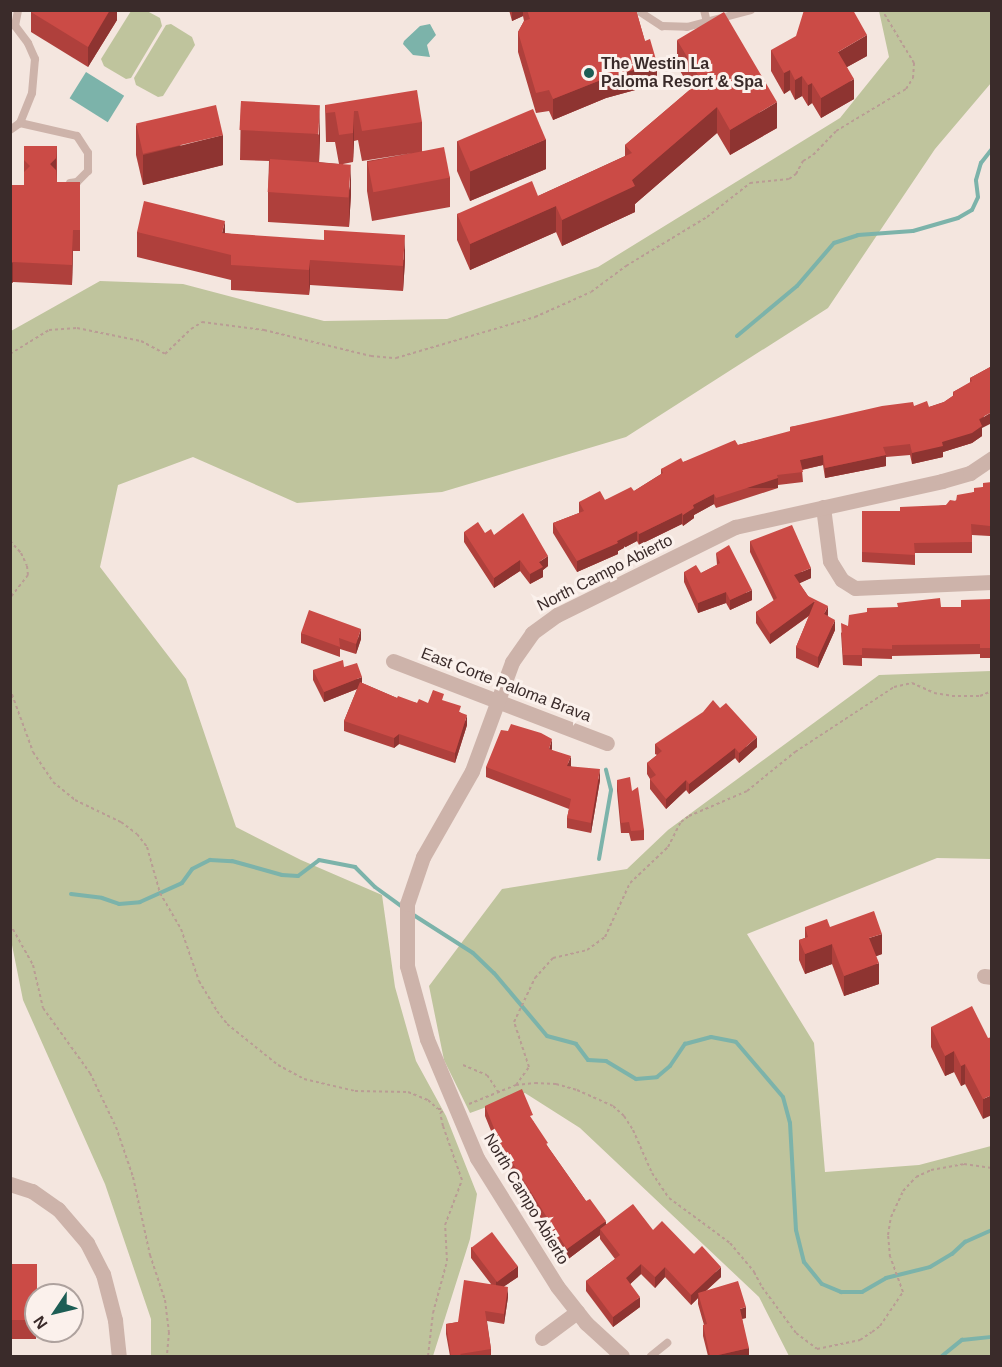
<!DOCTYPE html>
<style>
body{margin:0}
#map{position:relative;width:1002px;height:1367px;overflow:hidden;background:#f4e6df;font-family:Arial,sans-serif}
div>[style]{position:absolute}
.green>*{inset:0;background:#bfc49d}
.water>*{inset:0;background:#7cb3aa;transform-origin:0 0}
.stream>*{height:4px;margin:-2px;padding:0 2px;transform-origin:2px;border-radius:2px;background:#7cb3aa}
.path>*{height:2px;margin-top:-1px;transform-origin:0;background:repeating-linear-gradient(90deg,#b99c94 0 3px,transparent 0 6px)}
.service>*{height:8px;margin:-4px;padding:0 4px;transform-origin:4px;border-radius:4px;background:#cdb3aa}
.minor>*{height:15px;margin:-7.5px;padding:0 7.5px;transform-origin:7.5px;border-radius:7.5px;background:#cdb3aa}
.wall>*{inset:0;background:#af403c}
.shaded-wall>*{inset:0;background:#8e3431;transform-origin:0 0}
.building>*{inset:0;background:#cb4b46;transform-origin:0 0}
.dots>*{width:16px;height:16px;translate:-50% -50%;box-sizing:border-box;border:3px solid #fbf1ec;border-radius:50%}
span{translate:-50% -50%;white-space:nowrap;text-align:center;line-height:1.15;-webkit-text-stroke:6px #fbf1ec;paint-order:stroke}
.poi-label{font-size:16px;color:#3a2b2a;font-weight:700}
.left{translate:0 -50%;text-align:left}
.street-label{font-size:16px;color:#3a2b2a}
.frame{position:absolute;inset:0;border:12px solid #3a2b2a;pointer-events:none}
.north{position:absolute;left:24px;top:1283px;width:60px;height:60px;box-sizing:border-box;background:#fbf1ec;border:2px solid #aea29e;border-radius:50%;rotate:235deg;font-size:16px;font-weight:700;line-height:24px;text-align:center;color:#3a2b2a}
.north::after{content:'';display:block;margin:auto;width:21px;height:27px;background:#1d5e55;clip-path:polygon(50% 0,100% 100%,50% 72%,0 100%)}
</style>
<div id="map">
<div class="green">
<i style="clip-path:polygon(131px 11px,147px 11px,160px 18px,162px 26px,131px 78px,126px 79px,104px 66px,101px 59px)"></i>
<i style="clip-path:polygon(879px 11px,991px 11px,991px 83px,935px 149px,828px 308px,626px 437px,442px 492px,297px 503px,193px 457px,118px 485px,100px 567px,186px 679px,236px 827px,301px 860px,382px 895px,395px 987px,416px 1061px,446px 1116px,477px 1194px,470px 1239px,433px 1356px,151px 1356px,151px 1319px,105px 1184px,23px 1000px,11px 940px,11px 331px,100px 281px,183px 284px,324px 321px,447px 319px,598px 267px,840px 118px,889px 57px)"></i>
<i style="clip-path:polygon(171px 24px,192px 37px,195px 45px,163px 96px,158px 97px,136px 85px,134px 78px,166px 25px)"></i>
<i style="clip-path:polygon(991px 671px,991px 859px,937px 858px,747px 934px,814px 1043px,825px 1172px,919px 1165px,991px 1146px,991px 1356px,789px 1356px,759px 1297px,580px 1128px,525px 1093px,470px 1113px,444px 1060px,429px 986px,502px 889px,627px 869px,668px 830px,879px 675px)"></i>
</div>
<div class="water">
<i style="clip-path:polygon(430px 24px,436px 35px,427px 45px,430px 57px,413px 55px,403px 44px,404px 41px,420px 26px)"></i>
<i style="left:86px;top:72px;width:45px;height:31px;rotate:32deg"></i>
</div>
<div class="stream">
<i style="left:737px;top:336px;width:78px;rotate:-39.8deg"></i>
<i style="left:797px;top:286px;width:57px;rotate:-49.3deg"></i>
<i style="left:834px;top:243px;width:25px;rotate:-18deg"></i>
<i style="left:858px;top:235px;width:55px;rotate:-4.2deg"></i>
<i style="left:913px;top:231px;width:47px;rotate:-16.1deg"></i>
<i style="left:958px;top:218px;width:16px;rotate:-30deg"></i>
<i style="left:972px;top:210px;width:14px;rotate:-65deg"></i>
<i style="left:978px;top:197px;width:17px;rotate:-97deg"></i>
<i style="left:976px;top:180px;width:18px;rotate:-74deg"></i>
<i style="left:981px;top:163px;width:18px;rotate:-52deg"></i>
<i style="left:599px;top:859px;width:70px;rotate:-80.1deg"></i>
<i style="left:611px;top:790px;width:21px;rotate:-104deg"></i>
<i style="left:71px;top:894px;width:31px;rotate:7deg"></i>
<i style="left:102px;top:898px;width:18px;rotate:19deg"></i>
<i style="left:119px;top:904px;width:21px;rotate:-5deg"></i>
<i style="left:140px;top:902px;width:46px;rotate:-24.3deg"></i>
<i style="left:182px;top:883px;width:17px;rotate:-54deg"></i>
<i style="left:192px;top:869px;width:20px;rotate:-27deg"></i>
<i style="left:210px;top:860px;width:22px;rotate:3deg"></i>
<i style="left:232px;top:861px;width:52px;rotate:15.6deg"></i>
<i style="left:282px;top:875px;width:16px;rotate:4deg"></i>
<i style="left:298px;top:876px;width:26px;rotate:-37deg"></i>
<i style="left:319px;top:860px;width:37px;rotate:11deg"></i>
<i style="left:355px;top:867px;width:28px;rotate:45deg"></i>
<i style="left:375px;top:887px;width:32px;rotate:36deg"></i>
<i style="left:412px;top:914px;width:72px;rotate:32.6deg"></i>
<i style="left:473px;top:953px;width:29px;rotate:44deg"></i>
<i style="left:494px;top:973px;width:82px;rotate:49.9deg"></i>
<i style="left:547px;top:1036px;width:30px;rotate:15deg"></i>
<i style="left:576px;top:1044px;width:20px;rotate:53deg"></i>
<i style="left:588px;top:1060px;width:18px;rotate:3deg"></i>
<i style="left:606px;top:1061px;width:35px;rotate:31deg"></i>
<i style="left:636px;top:1079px;width:21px;rotate:-5deg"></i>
<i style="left:657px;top:1077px;width:17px;rotate:-40deg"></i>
<i style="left:670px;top:1066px;width:27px;rotate:-56deg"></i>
<i style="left:685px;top:1044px;width:27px;rotate:-15deg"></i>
<i style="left:711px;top:1037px;width:25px;rotate:11deg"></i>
<i style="left:736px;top:1042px;width:72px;rotate:49.5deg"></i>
<i style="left:783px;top:1097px;width:27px;rotate:75deg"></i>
<i style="left:790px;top:1123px;width:107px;rotate:86.8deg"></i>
<i style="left:796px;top:1230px;width:33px;rotate:76deg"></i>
<i style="left:804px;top:1262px;width:28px;rotate:51deg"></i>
<i style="left:822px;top:1284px;width:21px;rotate:23deg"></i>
<i style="left:841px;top:1292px;width:21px"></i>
<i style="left:862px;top:1292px;width:28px;rotate:-30deg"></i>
<i style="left:886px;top:1278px;width:45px;rotate:-14deg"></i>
<i style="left:930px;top:1267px;width:26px;rotate:-31deg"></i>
<i style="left:952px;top:1254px;width:18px;rotate:-43deg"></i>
<i style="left:965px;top:1242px;width:30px;rotate:-24deg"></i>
<i style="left:942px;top:1356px;width:26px;rotate:-39deg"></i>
<i style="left:962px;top:1340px;width:30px;rotate:-6deg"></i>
</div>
<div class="path">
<i style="left:10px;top:354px;width:46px;rotate:-31.6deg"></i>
<i style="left:49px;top:330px;width:28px;rotate:-4deg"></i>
<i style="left:77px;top:328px;width:65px;rotate:11.5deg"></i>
<i style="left:141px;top:341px;width:27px;rotate:28deg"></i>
<i style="left:165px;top:354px;width:36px;rotate:-44deg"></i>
<i style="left:191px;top:329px;width:13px;rotate:-32deg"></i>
<i style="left:202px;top:322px;width:63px;rotate:7.4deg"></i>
<i style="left:264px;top:330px;width:110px;rotate:13.7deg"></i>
<i style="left:371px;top:356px;width:25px;rotate:5deg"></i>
<i style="left:396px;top:358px;width:145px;rotate:-16.4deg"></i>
<i style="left:535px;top:317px;width:61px;rotate:-24.1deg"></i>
<i style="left:591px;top:292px;width:44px;rotate:-36.6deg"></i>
<i style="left:626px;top:266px;width:95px;rotate:-31.2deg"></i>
<i style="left:707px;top:217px;width:55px;rotate:-38.3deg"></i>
<i style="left:750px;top:183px;width:39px;rotate:-6deg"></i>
<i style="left:789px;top:179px;width:9px;rotate:-36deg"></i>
<i style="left:796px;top:174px;width:15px;rotate:-62deg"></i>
<i style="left:803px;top:161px;width:12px;rotate:-31deg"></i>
<i style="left:813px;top:155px;width:33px;rotate:-46deg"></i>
<i style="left:836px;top:131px;width:82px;rotate:-31deg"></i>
<i style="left:906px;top:89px;width:13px;rotate:-58deg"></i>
<i style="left:913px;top:78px;width:15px;rotate:-86deg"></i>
<i style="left:914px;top:63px;width:62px;rotate:-121.1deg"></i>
<i style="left:10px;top:541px;width:16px;rotate:47deg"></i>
<i style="left:21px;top:553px;width:14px;rotate:65deg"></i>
<i style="left:27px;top:566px;width:9px;rotate:84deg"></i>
<i style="left:28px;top:575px;width:29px;rotate:128deg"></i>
<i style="left:10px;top:689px;width:67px;rotate:69.9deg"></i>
<i style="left:33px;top:752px;width:36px;rotate:56deg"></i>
<i style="left:53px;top:782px;width:28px;rotate:39deg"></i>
<i style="left:75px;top:800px;width:51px;rotate:25.6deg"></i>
<i style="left:121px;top:822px;width:20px;rotate:37deg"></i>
<i style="left:137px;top:834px;width:16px;rotate:52deg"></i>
<i style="left:147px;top:847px;width:48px;rotate:74.2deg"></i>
<i style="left:160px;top:893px;width:42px;rotate:59.7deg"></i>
<i style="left:181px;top:929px;width:55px;rotate:70.9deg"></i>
<i style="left:199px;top:981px;width:35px;rotate:59deg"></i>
<i style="left:217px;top:1011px;width:16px;rotate:52deg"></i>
<i style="left:227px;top:1024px;width:65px;rotate:38.8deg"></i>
<i style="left:278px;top:1065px;width:30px;rotate:28deg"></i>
<i style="left:304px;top:1079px;width:52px;rotate:13.2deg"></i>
<i style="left:355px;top:1091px;width:53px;rotate:1.1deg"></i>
<i style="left:408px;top:1092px;width:22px;rotate:22deg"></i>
<i style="left:428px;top:1100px;width:13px;rotate:42deg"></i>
<i style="left:438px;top:1109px;width:4px"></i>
<i style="left:10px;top:924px;width:47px;rotate:60.7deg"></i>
<i style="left:33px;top:965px;width:44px;rotate:76.9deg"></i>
<i style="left:43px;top:1008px;width:80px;rotate:54.1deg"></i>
<i style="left:90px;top:1073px;width:60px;rotate:64.3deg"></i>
<i style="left:116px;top:1127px;width:53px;rotate:71.2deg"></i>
<i style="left:133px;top:1177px;width:80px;rotate:77.7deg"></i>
<i style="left:150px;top:1255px;width:47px;rotate:71.6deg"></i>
<i style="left:165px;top:1300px;width:32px;rotate:83deg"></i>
<i style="left:169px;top:1332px;width:24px;rotate:95deg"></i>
<i style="left:463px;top:1065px;width:26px;rotate:23deg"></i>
<i style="left:487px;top:1075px;width:22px;rotate:56deg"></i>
<i style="left:516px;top:1085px;width:22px;rotate:-54deg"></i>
<i style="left:529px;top:1067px;width:47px;rotate:-108.4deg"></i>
<i style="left:514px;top:1022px;width:49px;rotate:-64.5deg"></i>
<i style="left:535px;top:978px;width:27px;rotate:-48deg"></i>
<i style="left:553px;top:958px;width:35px;rotate:-13deg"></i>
<i style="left:587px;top:950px;width:22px;rotate:-36deg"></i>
<i style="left:605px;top:937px;width:60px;rotate:-65.2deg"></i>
<i style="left:630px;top:883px;width:52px;rotate:-43.5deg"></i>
<i style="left:668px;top:847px;width:28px;rotate:-63deg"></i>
<i style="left:681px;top:822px;width:10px;rotate:-37deg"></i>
<i style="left:689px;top:816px;width:63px;rotate:-23.3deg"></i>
<i style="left:747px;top:791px;width:62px;rotate:-39.1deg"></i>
<i style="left:795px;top:752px;width:118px;rotate:-33.3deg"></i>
<i style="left:894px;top:687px;width:18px;rotate:-13deg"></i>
<i style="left:912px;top:683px;width:24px;rotate:24deg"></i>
<i style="left:934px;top:693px;width:18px;rotate:9deg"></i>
<i style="left:952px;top:696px;width:28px"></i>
<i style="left:980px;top:696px;width:13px;rotate:-23deg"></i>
<i style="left:469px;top:1104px;width:51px;rotate:-22deg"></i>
<i style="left:516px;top:1085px;width:19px;rotate:-6deg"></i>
<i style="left:535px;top:1083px;width:21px;rotate:3deg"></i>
<i style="left:556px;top:1084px;width:22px;rotate:16deg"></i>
<i style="left:577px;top:1090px;width:39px;rotate:24deg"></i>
<i style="left:613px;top:1106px;width:15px;rotate:42deg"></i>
<i style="left:624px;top:1116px;width:17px;rotate:57deg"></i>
<i style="left:633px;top:1130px;width:47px;rotate:66.2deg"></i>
<i style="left:652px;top:1173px;width:30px;rotate:56deg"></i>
<i style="left:669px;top:1198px;width:76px;rotate:36.4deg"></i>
<i style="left:730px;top:1243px;width:38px;rotate:50deg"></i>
<i style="left:754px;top:1272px;width:17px;rotate:62deg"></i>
<i style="left:762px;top:1287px;width:57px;rotate:53.5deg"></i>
<i style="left:796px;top:1333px;width:26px;rotate:37deg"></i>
<i style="left:817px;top:1349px;width:44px;rotate:-11.8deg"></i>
<i style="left:860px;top:1340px;width:14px;rotate:-34deg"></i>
<i style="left:872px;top:1332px;width:10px;rotate:-37deg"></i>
<i style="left:880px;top:1326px;width:41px;rotate:-55.9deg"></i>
<i style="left:903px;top:1292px;width:37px;rotate:-110deg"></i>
<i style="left:890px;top:1257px;width:22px;rotate:-95deg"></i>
<i style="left:888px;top:1235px;width:18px;rotate:-81deg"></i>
<i style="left:891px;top:1217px;width:29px;rotate:-65deg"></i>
<i style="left:903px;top:1191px;width:19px;rotate:-47deg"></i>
<i style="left:916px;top:1177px;width:17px;rotate:-25deg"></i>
<i style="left:931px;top:1170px;width:34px;rotate:-10deg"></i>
<i style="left:964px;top:1164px;width:28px;rotate:8deg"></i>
<i style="left:428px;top:1356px;width:43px;rotate:-83.4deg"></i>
<i style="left:433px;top:1313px;width:54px;rotate:-74.9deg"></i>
<i style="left:447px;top:1261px;width:36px;rotate:-93deg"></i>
<i style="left:445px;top:1225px;width:48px;rotate:-69.3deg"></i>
<i style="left:462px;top:1180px;width:57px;rotate:-109.4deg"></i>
<i style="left:443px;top:1126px;width:13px;rotate:-103deg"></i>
<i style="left:440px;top:1113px;width:4px;rotate:-34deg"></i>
</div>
<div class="service">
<i style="left:637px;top:10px;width:30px;rotate:33deg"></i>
<i style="left:662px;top:26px;width:25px;rotate:2deg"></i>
<i style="left:687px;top:27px;width:66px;rotate:-14.9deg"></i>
<i style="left:704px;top:10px;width:12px;rotate:76deg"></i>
<i style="left:20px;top:123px;width:58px;rotate:12.8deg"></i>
<i style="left:77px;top:136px;width:20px;rotate:57deg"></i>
<i style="left:88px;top:153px;width:18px;rotate:90deg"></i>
<i style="left:88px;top:171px;width:16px;rotate:135deg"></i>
<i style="left:77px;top:182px;width:7px;rotate:172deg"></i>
<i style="left:10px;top:130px;width:12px;rotate:-35deg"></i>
<i style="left:20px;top:123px;width:32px;rotate:-68deg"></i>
<i style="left:32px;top:93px;width:34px;rotate:-85deg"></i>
<i style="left:35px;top:59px;width:17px;rotate:-114deg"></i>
<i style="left:28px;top:43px;width:21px;rotate:-127deg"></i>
<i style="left:15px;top:26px;width:16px;rotate:-79deg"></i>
<i style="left:651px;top:1356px;width:21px;rotate:-39deg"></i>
</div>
<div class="minor">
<i style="left:823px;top:507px;width:54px;rotate:82.6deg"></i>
<i style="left:830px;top:561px;width:22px;rotate:58deg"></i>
<i style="left:842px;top:580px;width:15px;rotate:32deg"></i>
<i style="left:855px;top:588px;width:137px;rotate:-2.5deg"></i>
<i style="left:393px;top:661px;width:229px;rotate:21deg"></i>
<i style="left:984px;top:976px;width:8px;rotate:7deg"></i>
<i style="left:10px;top:1184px;width:23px;rotate:18deg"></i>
<i style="left:32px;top:1191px;width:32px;rotate:35deg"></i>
<i style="left:58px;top:1209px;width:45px;rotate:49.5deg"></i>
<i style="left:87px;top:1243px;width:35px;rotate:63deg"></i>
<i style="left:103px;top:1274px;width:48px;rotate:75.4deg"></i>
<i style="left:115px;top:1320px;width:36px;rotate:84deg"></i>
<i style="left:542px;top:1338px;width:44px;rotate:-36.6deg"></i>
<i style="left:622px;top:1356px;width:49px;rotate:-137.5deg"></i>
<i style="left:586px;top:1323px;width:47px;rotate:-128.1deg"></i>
<i style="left:557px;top:1286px;width:151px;rotate:-122deg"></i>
<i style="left:477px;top:1158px;width:129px;rotate:-112.8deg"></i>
<i style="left:427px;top:1039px;width:76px;rotate:-105.3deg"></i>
<i style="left:407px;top:966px;width:62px;rotate:-90deg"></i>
<i style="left:407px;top:904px;width:50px;rotate:-71.2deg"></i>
<i style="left:423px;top:857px;width:99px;rotate:-60.3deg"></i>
<i style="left:472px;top:771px;width:116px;rotate:-69.8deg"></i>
<i style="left:512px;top:662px;width:35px;rotate:-55deg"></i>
<i style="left:532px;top:633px;width:31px;rotate:-36deg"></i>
<i style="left:557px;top:615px;width:199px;rotate:-26.3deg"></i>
<i style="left:735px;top:527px;width:212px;rotate:-12.5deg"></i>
<i style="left:942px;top:481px;width:29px;rotate:-16deg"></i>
<i style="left:970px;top:473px;width:27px;rotate:-34deg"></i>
</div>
<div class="wall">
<i style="clip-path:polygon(117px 10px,117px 20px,88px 67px,31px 32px,31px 12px)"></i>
<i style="clip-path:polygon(509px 10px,636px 10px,657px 84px,606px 98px,553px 120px,549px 111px,536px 113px,518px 52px,518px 32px,524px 21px,523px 16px,512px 21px)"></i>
<i style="clip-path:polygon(677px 40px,777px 128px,730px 155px,717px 133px,635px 204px,635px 212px,562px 246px,556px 232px,470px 270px,457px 240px,457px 214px,538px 196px,625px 156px,625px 145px,691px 89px,677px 66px)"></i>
<i style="clip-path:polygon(771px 50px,867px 56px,847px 67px,854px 99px,821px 118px,812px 103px,808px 106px,802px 96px,795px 100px,790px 90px,784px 94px,771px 71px)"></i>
<i style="clip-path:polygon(241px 101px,320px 135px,319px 162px,339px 164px,335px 142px,326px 142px,325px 105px,422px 122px,422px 151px,450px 177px,450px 207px,372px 221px,367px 191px,367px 161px,413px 153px,362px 161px,358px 140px,354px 141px,353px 162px,343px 164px,351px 194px,349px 227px,268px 222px,268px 192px,269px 161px,240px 160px)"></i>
<i style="clip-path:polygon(136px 125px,223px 165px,143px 185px,136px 155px)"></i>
<i style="clip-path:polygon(457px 141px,546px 169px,470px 201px,457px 171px)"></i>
<i style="clip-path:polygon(24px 146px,57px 146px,57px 182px,80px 182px,80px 251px,73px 251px,72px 285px,13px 282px,10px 285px,10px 185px,24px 185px)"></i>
<i style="clip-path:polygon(137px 232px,225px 233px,405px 260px,403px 291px,310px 285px,309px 295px,231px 290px,231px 280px,137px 257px)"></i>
<i style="clip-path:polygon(992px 366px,982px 428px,982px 436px,972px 443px,943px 452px,943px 457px,912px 464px,910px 455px,886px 457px,886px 466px,825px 478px,823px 465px,802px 470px,803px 482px,778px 485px,778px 488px,716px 508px,714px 504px,694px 515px,694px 518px,683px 526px,682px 524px,639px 545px,637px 541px,618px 551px,618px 554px,577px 572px,553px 533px,553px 523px,579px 513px,579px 502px,605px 500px,634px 491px,661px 474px,661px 469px,738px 445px,790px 432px,790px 427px,914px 406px,929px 407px,944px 402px,953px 396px,953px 392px,970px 383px,970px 378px)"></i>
<i style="clip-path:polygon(992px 482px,990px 536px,972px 535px,972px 553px,915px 553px,915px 565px,862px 562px,862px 511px,900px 511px,946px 505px,974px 492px)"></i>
<i style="clip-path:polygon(464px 532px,494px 535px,548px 566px,543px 570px,543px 577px,530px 584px,520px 571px,494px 588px,464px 542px)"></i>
<i style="clip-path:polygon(750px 541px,811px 578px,799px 583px,808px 596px,828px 616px,835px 630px,818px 668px,796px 658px,796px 647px,809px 616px,770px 644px,756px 623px,756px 612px,774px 601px,750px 552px)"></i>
<i style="clip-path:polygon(716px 553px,752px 600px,730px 610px,726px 603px,698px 613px,684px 582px,684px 572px,701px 573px,717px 565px)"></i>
<i style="clip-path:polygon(992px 599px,992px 658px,980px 658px,980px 654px,892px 656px,892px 659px,862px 658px,862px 666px,843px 665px,841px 633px,848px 626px,867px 612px,941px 607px,961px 607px)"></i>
<i style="clip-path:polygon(301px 633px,361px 639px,356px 654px,340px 649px,340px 657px,301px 643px)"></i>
<i style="clip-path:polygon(344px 667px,362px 683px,397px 698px,417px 703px,428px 703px,444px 701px,461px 713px,467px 725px,455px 763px,399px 744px,394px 748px,344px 731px,344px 721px,357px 689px,324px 702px,313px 680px,313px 670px)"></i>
<i style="clip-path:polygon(655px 744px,757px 747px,739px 763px,735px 758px,689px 794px,686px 790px,666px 809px,650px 789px,650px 779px,647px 774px,647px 763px,657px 755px,655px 754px)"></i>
<i style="clip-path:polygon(552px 750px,570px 766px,600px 780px,591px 833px,567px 828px,567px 818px,569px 809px,486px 777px,486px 767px)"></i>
<i style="clip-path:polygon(617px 780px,644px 830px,644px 840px,631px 841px,629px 833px,621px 833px,617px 791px)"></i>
<i style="clip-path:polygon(805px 927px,830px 927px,882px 954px,876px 956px,879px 984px,844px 996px,832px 964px,805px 974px,799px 960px,799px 940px,805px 938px)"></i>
<i style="clip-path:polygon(931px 1027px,988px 1038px,983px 1119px,965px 1084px,961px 1086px,954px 1072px,945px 1076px,931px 1047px)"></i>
<i style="clip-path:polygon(485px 1106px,533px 1121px,548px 1147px,586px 1201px,606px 1224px,653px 1230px,694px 1254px,721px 1277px,706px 1291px,746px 1318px,742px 1319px,749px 1356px,708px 1356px,703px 1336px,703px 1325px,704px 1325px,698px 1304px,698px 1298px,691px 1305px,665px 1277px,655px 1288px,641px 1274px,630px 1284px,640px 1307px,613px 1327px,586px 1291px,586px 1281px,615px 1259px,600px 1239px,600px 1235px,567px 1260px,500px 1153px,485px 1116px)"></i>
<i style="clip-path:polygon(471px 1247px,518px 1277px,504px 1286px,508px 1297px,504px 1324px,487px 1321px,491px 1349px,491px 1356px,450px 1356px,446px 1334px,446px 1324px,458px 1322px,491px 1284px,471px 1258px)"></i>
<i style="clip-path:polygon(10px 1264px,36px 1295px,36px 1339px,10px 1339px)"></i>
</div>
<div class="shaded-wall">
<i style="clip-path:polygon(108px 10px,117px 10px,117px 20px,88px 67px,88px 47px)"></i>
<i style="clip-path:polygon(512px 10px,523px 10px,523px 16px,512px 21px)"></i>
<i style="clip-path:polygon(867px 35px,867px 56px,838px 72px,838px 52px)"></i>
<i style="clip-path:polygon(657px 63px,657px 84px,606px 98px,553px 120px,553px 99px,606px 78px)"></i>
<i style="clip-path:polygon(790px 70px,790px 90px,784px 94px,784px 73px)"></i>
<i style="clip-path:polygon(802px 76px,802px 96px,795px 100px,795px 80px)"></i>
<i style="clip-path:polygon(854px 79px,854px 99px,821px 118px,821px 98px)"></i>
<i style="clip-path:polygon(812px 83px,812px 103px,808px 106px,808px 85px)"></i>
<i style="clip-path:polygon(777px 102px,777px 128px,730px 155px,730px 130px)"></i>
<i style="clip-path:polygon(320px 105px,320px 135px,319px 164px,319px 134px)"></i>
<i style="clip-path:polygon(717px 107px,717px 133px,635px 204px,635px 212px,562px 246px,562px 220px,632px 180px)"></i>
<i style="clip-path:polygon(354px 111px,354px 141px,353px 162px,353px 133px)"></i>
<i style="clip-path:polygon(223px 135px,223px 165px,143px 185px,143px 155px)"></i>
<i style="clip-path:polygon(546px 139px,546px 169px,470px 201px,470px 171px)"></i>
<i style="clip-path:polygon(56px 158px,56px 178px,50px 164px)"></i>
<i style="clip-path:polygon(351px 164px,351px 194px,349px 227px,349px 197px)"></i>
<i style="clip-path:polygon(556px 206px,556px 232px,470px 270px,470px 244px)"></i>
<i style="clip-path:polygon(225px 221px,225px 246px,222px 233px)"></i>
<i style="clip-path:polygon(73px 230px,73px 251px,72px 285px,72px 265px)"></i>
<i style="clip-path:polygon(405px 235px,405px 260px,403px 291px,403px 266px)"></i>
<i style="clip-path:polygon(310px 260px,310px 285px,309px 295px,309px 270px)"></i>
<i style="clip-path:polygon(13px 262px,13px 282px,10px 285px,10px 264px)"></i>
<i style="clip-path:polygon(992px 412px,992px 423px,982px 428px,982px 436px,972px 443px,943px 452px,943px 457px,912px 464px,912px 453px,942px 442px)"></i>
<i style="clip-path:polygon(823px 455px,823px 465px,800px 470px,800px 460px)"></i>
<i style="clip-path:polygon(886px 455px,886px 466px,825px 478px,825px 468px)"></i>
<i style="left:778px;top:478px;width:10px;height:65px;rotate:90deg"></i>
<i style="clip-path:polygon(714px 494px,714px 504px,694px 515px,694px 518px,683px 526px,683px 515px,693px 505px)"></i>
<i style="clip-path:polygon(682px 513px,682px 524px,639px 545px,639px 534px)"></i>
<i style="clip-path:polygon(992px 525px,992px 535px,990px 536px,990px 526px)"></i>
<i style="clip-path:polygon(637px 531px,637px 541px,618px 551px,618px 554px,577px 572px,577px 561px)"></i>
<i style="clip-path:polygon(548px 556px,548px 566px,543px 570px,543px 577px,530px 584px,530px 574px,539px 562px)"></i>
<i style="clip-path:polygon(520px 560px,520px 571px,494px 588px,494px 578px)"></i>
<i style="clip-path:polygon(811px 568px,811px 578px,794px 586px,794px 575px)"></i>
<i style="clip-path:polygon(752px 590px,752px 600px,730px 610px,730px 600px)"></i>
<i style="clip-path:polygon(726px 592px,726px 603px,698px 613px,698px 603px)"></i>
<i style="clip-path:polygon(815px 601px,815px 611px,770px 644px,770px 634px)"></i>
<i style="clip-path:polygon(828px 606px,828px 616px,824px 614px)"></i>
<i style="clip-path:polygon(835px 620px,835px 630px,818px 668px,818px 657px)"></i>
<i style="clip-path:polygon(361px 629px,361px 639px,356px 654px,356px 644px)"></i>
<i style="clip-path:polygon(362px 677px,362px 687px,324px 702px,324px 692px)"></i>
<i style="clip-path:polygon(467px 715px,467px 725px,455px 763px,455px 753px)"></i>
<i style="clip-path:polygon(399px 734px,399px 744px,394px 748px,394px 738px)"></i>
<i style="clip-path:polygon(757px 737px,757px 747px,739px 763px,739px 753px)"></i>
<i style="clip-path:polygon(552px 739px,552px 749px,549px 759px,549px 749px)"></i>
<i style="clip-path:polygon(735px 748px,735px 758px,689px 794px,689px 784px)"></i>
<i style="clip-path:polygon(571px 756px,571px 766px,567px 776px,567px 766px)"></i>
<i style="clip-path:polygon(600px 769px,600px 780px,591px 833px,591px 823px)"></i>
<i style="clip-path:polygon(686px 780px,686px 790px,666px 809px,666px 799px)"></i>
<i style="clip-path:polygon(882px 934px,882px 954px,869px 959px,869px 938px)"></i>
<i style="clip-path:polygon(832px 944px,832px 964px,805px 974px,805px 954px)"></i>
<i style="clip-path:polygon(879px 963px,879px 984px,844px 996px,844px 976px)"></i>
<i style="clip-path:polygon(954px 1051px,954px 1072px,945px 1076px,945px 1056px)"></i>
<i style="clip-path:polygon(965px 1064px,965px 1084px,961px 1086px,961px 1066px)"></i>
<i style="clip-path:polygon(992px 1095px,992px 1115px,983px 1119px,983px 1099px)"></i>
<i style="clip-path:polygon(606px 1221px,606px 1231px,600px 1229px,600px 1235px,567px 1260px,567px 1249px)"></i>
<i style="clip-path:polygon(641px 1264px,641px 1274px,626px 1288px,626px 1278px)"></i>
<i style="clip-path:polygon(518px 1266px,518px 1277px,496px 1292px,496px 1282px)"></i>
<i style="clip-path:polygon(665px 1267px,665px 1277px,655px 1288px,655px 1277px)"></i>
<i style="clip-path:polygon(721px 1267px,721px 1277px,699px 1297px,698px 1293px,698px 1298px,691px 1305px,691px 1295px)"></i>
<i style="clip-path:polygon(508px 1287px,508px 1297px,504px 1324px,504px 1314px)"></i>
<i style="clip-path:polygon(640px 1297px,640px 1307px,613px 1327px,613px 1317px)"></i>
<i style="clip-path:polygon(746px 1307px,746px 1318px,740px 1319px,740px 1309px)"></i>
<i style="clip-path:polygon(749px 1348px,749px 1356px,714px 1356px)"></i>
</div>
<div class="building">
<i style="clip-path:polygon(32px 10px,110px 10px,88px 47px,31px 12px)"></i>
<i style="clip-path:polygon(527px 10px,636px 10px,645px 41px,650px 39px,657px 63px,606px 78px,553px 99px,549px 90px,536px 93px,518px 32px,524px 21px,530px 19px)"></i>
<i style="clip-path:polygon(804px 10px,853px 10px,867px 35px,838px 52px,854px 79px,821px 98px,812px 83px,808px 85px,802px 76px,795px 80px,790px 70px,784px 73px,771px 50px,796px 36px)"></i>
<i style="clip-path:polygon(724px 12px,777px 102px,730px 130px,717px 107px,632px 180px,635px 186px,562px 220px,556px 206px,470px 244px,457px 214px,532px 181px,538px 196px,632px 153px,625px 145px,701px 80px,677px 40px)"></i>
<i style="clip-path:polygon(417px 90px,422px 122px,362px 131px,358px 111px,354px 111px,353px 133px,339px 135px,335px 112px,326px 113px,325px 105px)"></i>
<i style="left:241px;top:101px;width:79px;height:29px;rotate:3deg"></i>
<i style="left:216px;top:105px;width:31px;height:82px;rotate:77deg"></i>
<i style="left:533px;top:109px;width:33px;height:82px;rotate:67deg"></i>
<i style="clip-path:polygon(24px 146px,57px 146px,56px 158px,50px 164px,56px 170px,57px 182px,80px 182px,80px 230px,73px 230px,72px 265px,13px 262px,10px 264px,10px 185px,24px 185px,24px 172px,30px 166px,24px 160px)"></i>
<i style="left:444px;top:147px;width:31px;height:78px;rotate:79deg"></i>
<i style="left:270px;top:159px;width:81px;height:33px;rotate:4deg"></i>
<i style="clip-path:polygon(144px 201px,225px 221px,222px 233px,324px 240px,324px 230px,405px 235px,403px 266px,310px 260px,309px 270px,231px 265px,231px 255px,137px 232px)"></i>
<i style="clip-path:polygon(992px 366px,992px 412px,979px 419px,982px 426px,972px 433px,942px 442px,943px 446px,912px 453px,910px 444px,883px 447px,886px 455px,825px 468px,823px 455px,800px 460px,803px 472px,777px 475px,778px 478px,716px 498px,714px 494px,693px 505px,694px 508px,683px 515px,682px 513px,639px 534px,637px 531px,617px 541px,618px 543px,577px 561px,553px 523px,584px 511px,579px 502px,600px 491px,605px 500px,631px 487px,634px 491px,663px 473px,661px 469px,681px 458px,683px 462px,735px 440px,738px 445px,790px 431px,790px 427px,882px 406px,913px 402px,914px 406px,927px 401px,929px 407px,944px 402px,954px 395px,953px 392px,972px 381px,970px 378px)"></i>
<i style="clip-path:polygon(992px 482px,992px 525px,990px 526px,971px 524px,972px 542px,914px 543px,915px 555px,862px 552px,862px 511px,900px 511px,900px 507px,946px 505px,950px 500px,956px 501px,957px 495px,974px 492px,974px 488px,983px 487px,983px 483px)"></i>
<i style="clip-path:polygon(523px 513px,548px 556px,539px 562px,543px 567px,530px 574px,520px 560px,494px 578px,464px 532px,478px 522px,485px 533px,491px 529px,494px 535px)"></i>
<i style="clip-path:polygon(792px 525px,811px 568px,794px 575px,808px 596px,828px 606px,824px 614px,835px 620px,818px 657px,796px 647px,815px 601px,770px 634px,756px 612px,777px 598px,750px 541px)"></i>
<i style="clip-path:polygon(729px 545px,752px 590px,730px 600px,726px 592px,698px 603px,684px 572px,696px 565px,701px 573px,720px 563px,716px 553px)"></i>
<i style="clip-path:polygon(940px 598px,941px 607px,961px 607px,961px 600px,992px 599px,992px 648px,980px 648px,980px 644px,892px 645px,892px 649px,862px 648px,862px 655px,843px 655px,841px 623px,848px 626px,849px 615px,867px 612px,867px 608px,898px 607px,897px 603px)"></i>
<i style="clip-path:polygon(309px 610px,361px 629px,356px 644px,339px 638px,340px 647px,301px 633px)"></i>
<i style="clip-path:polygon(343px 660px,344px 667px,357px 663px,362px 677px,324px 692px,313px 670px)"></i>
<i style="clip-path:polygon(360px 682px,397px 698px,398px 696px,417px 703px,419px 699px,428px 703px,433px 690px,444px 694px,442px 700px,461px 706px,459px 712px,467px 715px,455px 753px,399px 734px,394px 738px,344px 721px)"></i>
<i style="clip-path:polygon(713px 700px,720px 708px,726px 703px,757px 737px,739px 753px,735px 748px,689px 784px,686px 780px,666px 799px,650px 779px,656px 775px,647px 763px,662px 751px,655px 744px,703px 712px)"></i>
<i style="clip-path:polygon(511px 724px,541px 733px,552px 739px,549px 749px,571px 756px,567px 766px,600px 769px,591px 823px,567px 818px,571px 799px,486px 767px,501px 730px,508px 731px)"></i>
<i style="clip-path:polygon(630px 777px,632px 791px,638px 787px,644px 830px,631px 831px,629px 822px,621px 823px,617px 780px)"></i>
<i style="clip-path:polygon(874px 911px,882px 934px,869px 938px,879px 963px,844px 976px,832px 944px,805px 954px,799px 940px,808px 937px,805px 927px,827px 919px,830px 927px)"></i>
<i style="clip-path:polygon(972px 1006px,988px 1038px,992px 1037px,992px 1095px,983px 1099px,965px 1064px,961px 1066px,954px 1051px,945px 1056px,931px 1027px)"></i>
<i style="clip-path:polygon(522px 1089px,533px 1115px,530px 1116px,548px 1143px,546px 1144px,586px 1201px,590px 1199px,606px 1221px,567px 1249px,500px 1143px,485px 1106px)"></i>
<i style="clip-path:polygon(633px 1204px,653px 1230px,662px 1221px,694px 1254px,702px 1246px,721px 1267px,691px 1295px,665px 1267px,655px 1277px,641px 1264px,626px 1278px,640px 1297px,613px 1317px,586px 1281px,620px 1255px,600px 1229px)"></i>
<i style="left:492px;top:1232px;width:43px;height:26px;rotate:53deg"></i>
<i style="left:10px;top:1264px;width:27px;height:56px"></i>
<i style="clip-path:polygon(464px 1280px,508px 1287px,504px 1314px,485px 1311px,491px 1349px,460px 1354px,462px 1356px,451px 1356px,446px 1324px,458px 1322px)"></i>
<i style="clip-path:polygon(738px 1281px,746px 1307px,740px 1309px,749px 1348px,714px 1356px,710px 1356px,703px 1325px,707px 1324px,698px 1293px)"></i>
</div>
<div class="dots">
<i style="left:589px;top:73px;background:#1d5e55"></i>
</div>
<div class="poi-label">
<span class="left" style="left:601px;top:73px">The Westin La<br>Paloma Resort &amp; Spa</span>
</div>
<div class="street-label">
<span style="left:605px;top:573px;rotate:-27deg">North Campo Abierto</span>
<span style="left:506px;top:685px;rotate:21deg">East Corte Paloma Brava</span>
<span style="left:526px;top:1199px;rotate:59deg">North Campo Abierto</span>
</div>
<div class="frame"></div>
<div class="north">N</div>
</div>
